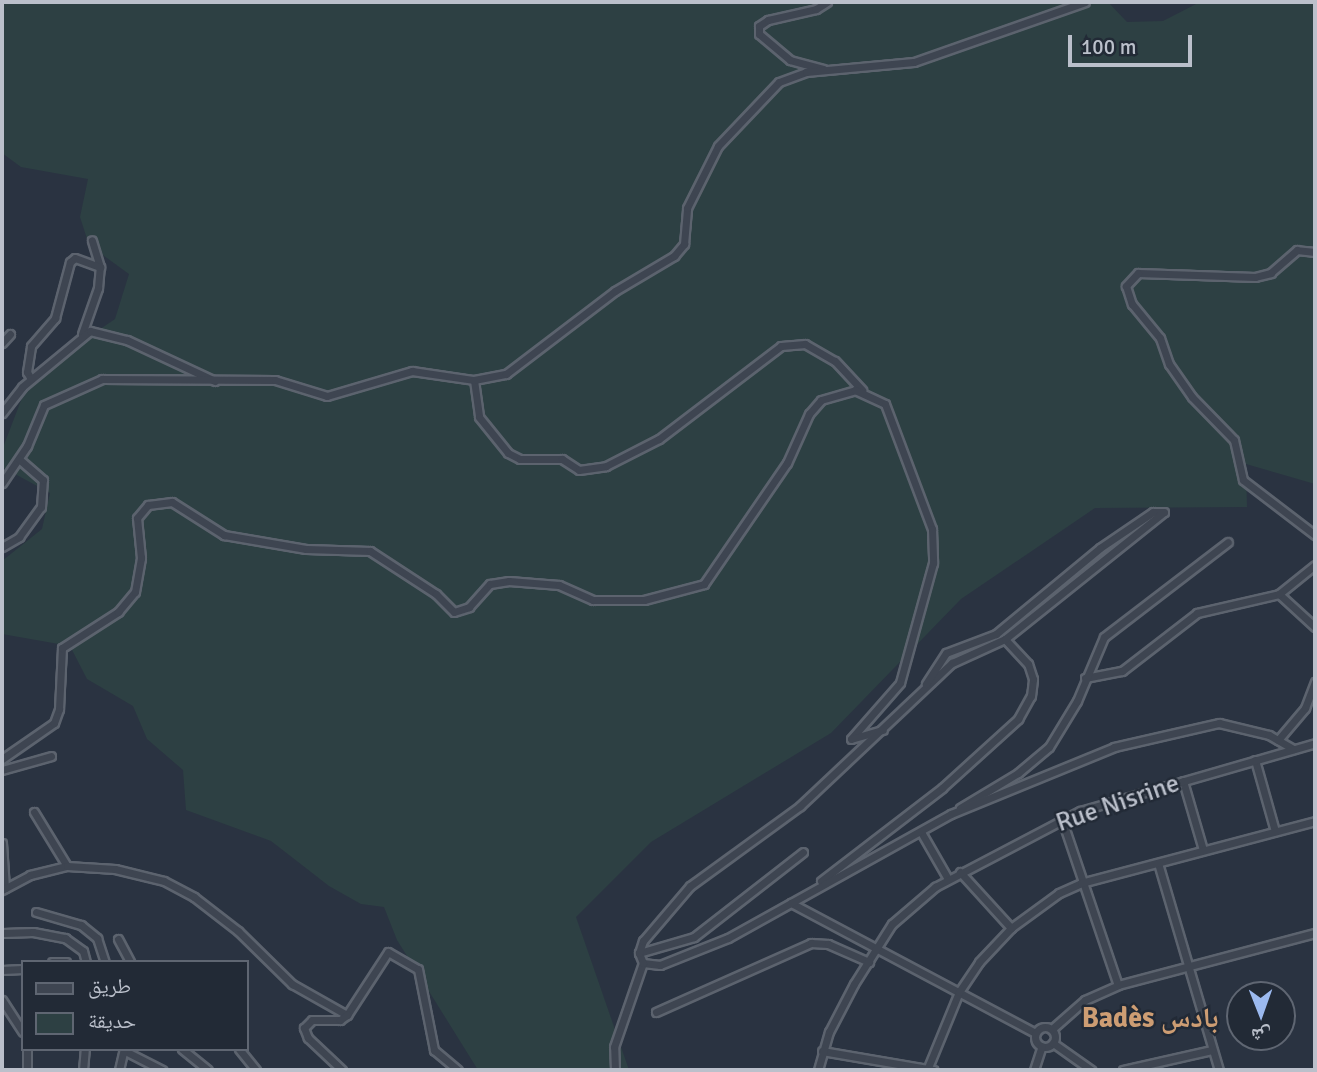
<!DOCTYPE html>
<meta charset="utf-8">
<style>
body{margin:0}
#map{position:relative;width:1317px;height:1072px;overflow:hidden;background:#2a3341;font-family:Signika,"Noto Naskh Arabic",sans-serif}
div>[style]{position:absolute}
.green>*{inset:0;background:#2d4043}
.roads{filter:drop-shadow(2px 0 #5c636e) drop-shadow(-2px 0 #5c636e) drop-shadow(0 2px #5c636e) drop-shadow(0 -2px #5c636e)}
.minor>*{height:7px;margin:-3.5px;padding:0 3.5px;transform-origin:3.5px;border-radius:3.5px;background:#3e4551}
.minor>.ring{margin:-3.5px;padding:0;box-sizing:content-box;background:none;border:7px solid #3e4551;border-radius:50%}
span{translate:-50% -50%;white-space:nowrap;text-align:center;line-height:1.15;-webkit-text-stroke:5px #222a36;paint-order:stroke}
.street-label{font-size:26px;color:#bbc0cb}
.neighbourhood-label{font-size:28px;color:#cd9d73;font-weight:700}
.frame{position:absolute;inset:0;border:4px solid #bbc0cb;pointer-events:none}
.legend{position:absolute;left:21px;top:960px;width:228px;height:91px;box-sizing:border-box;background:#222a36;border:2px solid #5f6672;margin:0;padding:9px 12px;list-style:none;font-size:21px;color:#bbc0cb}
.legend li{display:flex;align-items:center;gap:14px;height:35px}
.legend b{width:35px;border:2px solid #5f6672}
.north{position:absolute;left:1226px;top:981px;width:70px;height:70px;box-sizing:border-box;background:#222a36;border:2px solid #5f6672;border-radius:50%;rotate:179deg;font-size:19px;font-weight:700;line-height:28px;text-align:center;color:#bbc0cb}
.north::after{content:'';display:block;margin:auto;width:24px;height:32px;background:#9bb9ef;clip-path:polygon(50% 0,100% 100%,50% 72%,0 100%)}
.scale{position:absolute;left:1068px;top:35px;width:124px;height:32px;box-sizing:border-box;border:4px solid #bbc0cb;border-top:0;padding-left:9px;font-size:21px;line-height:24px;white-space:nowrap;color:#bbc0cb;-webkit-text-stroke:5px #222a36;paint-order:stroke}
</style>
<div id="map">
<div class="green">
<i style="clip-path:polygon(2px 2px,1108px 2px,1127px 22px,1163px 21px,1200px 2px,1315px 2px,1315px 484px,1246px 464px,1247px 507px,1095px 508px,961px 599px,831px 733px,651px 842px,576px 917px,629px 1070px,478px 1070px,397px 940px,384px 907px,361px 904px,329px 886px,271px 841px,186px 810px,183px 770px,147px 739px,133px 706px,87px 679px,70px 646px,2px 634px,2px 561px,42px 529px,50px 493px,2px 467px,2px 450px,30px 377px,115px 319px,129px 274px,89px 245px,80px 217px,88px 179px,21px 167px,2px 153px)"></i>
</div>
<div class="roads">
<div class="minor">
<i style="left:823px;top:69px;width:34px;rotate:-165deg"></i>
<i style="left:790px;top:60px;width:40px;rotate:-140deg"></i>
<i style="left:759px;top:34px;width:8px;rotate:-90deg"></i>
<i style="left:759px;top:26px;width:11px;rotate:-34deg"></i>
<i style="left:768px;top:20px;width:49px;rotate:-12.9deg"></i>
<i style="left:816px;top:9px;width:13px;rotate:-32deg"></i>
<i style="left:1315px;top:252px;width:18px;rotate:-174deg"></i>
<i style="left:1297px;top:250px;width:35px;rotate:139deg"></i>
<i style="left:1271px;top:273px;width:16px;rotate:166deg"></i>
<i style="left:1255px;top:277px;width:117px;rotate:-178deg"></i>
<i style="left:1138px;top:273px;width:18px;rotate:133deg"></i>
<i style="left:1126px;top:286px;width:19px;rotate:72deg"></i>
<i style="left:1132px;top:304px;width:44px;rotate:50.5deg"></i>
<i style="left:1160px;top:338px;width:28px;rotate:71deg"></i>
<i style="left:1169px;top:364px;width:40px;rotate:55.1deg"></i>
<i style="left:1192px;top:397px;width:60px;rotate:45.7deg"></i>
<i style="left:1234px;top:440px;width:41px;rotate:77.3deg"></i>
<i style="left:1243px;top:480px;width:91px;rotate:37.4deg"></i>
<i style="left:82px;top:334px;width:49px;rotate:-70.8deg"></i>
<i style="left:98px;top:288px;width:21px;rotate:-85deg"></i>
<i style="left:100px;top:267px;width:28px;rotate:-107deg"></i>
<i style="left:2px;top:343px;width:12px;rotate:-48deg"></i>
<i style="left:31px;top:379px;width:8px;rotate:-120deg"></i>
<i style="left:27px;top:372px;width:26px;rotate:-81deg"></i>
<i style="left:31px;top:346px;width:37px;rotate:-49deg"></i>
<i style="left:55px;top:318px;width:58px;rotate:-75deg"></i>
<i style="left:70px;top:262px;width:6px;rotate:-39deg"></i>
<i style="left:75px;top:258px;width:27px;rotate:20deg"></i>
<i style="left:474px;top:380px;width:37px;rotate:82deg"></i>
<i style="left:479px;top:417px;width:46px;rotate:51.1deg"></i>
<i style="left:508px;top:453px;width:13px;rotate:27deg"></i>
<i style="left:520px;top:459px;width:42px"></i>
<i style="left:562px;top:459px;width:20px;rotate:33deg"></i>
<i style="left:579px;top:470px;width:27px;rotate:-8deg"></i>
<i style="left:606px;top:466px;width:59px;rotate:-27deg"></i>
<i style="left:659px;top:439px;width:153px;rotate:-37.3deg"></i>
<i style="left:781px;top:346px;width:24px;rotate:-5deg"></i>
<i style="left:805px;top:344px;width:34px;rotate:30deg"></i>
<i style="left:835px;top:361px;width:40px;rotate:47deg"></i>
<i style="left:2px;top:413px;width:33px;rotate:-52deg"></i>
<i style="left:22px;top:387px;width:88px;rotate:-39.5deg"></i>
<i style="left:90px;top:331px;width:38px;rotate:14deg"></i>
<i style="left:127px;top:340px;width:97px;rotate:25deg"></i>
<i style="left:2px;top:483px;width:45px;rotate:-56deg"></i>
<i style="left:27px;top:446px;width:44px;rotate:-67.5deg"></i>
<i style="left:44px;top:405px;width:64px;rotate:-24.1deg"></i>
<i style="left:102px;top:379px;width:173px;rotate:0.3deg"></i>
<i style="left:275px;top:380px;width:54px;rotate:17.1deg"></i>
<i style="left:327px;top:396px;width:89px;rotate:-16.4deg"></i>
<i style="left:412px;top:371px;width:63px;rotate:8.3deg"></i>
<i style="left:474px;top:380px;width:33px;rotate:-11deg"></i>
<i style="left:506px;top:374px;width:137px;rotate:-37.3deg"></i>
<i style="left:615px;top:291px;width:69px;rotate:-30.7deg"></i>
<i style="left:674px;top:256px;width:16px;rotate:-50deg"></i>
<i style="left:684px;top:244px;width:36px;rotate:-85deg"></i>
<i style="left:687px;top:208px;width:69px;rotate:-63.4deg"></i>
<i style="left:718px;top:146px;width:88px;rotate:-46.4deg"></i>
<i style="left:779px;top:82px;width:29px;rotate:-20deg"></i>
<i style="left:806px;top:72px;width:108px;rotate:-5.3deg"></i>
<i style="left:914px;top:62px;width:181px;rotate:-19.3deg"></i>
<i style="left:2px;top:547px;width:20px;rotate:-30deg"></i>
<i style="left:19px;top:537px;width:37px;rotate:-54deg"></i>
<i style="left:41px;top:507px;width:27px;rotate:-86deg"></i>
<i style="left:43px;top:480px;width:32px;rotate:-139deg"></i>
<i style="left:1279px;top:594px;width:49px;rotate:42.5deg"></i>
<i style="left:1085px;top:678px;width:38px;rotate:-11deg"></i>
<i style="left:1122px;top:671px;width:95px;rotate:-37.7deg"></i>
<i style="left:1197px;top:613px;width:84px;rotate:-13deg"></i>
<i style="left:1279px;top:594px;width:46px;rotate:-38.9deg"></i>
<i style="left:1278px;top:740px;width:42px;rotate:-49.8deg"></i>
<i style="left:1305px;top:708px;width:28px;rotate:-69deg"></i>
<i style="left:2px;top:759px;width:63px;rotate:-34.7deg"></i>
<i style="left:54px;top:723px;width:15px;rotate:-70deg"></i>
<i style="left:59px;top:709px;width:61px;rotate:-87.2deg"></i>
<i style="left:62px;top:648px;width:67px;rotate:-32.7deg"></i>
<i style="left:118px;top:612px;width:26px;rotate:-50deg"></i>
<i style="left:135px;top:592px;width:35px;rotate:-80deg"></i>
<i style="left:141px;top:558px;width:40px;rotate:-95.7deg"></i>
<i style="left:137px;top:518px;width:17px;rotate:-50deg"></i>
<i style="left:148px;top:505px;width:24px;rotate:-7deg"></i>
<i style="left:172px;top:502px;width:62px;rotate:32.4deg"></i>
<i style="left:224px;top:535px;width:83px;rotate:9.7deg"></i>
<i style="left:306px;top:549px;width:64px;rotate:1.8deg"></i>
<i style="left:370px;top:551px;width:79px;rotate:33.1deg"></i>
<i style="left:436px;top:594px;width:25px;rotate:45deg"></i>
<i style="left:454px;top:612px;width:16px;rotate:-18deg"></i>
<i style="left:469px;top:607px;width:31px;rotate:-48deg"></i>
<i style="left:490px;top:584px;width:19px;rotate:-9deg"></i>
<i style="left:509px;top:581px;width:50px;rotate:4.6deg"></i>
<i style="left:559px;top:585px;width:37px;rotate:24deg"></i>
<i style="left:593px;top:600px;width:51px"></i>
<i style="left:644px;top:600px;width:62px;rotate:-14.9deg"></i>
<i style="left:704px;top:584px;width:147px;rotate:-55.6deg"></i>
<i style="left:787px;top:463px;width:54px;rotate:-65.8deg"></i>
<i style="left:809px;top:414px;width:18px;rotate:-49deg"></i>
<i style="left:821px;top:400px;width:35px;rotate:-16deg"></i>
<i style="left:855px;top:390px;width:33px;rotate:25deg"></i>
<i style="left:885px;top:404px;width:134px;rotate:69.4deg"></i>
<i style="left:932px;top:529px;width:34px;rotate:88deg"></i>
<i style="left:933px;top:563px;width:124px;rotate:105.4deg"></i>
<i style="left:900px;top:683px;width:74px;rotate:131.2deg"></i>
<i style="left:851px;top:739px;width:33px;rotate:-16deg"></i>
<i style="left:1255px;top:760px;width:74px;rotate:74.3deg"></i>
<i style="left:2px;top:770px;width:51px;rotate:-15.9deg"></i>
<i style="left:1183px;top:781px;width:72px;rotate:73.8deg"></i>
<i style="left:960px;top:808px;width:68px;rotate:-31.1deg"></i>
<i style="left:1018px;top:773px;width:40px;rotate:-40deg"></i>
<i style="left:1049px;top:747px;width:54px;rotate:-58.7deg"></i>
<i style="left:1077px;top:701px;width:69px;rotate:-67.1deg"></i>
<i style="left:1104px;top:637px;width:156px;rotate:-37.5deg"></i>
<i style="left:34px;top:812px;width:63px;rotate:58.6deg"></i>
<i style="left:1062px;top:820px;width:174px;rotate:71.3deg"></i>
<i style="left:921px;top:832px;width:54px;rotate:60.1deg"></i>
<i style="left:2px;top:843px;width:45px;rotate:86.2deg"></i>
<i style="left:1158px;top:863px;width:216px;rotate:73.6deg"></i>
<i style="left:960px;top:872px;width:76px;rotate:47.7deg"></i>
<i style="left:821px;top:881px;width:153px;rotate:-37.5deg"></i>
<i style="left:942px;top:788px;width:103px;rotate:-42.2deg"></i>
<i style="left:1018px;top:719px;width:26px;rotate:-61deg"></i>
<i style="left:1031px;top:696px;width:17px;rotate:-83deg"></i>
<i style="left:1033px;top:679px;width:16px;rotate:-108deg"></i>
<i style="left:1028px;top:664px;width:34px;rotate:-133deg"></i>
<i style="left:2px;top:890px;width:32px;rotate:-28deg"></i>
<i style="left:30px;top:875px;width:38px;rotate:-14deg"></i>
<i style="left:67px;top:866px;width:48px;rotate:3.6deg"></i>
<i style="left:115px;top:869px;width:50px;rotate:13.8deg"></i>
<i style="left:164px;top:881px;width:34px;rotate:28deg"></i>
<i style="left:194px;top:897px;width:56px;rotate:37.7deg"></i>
<i style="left:238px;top:931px;width:76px;rotate:44.5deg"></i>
<i style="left:292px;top:984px;width:63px;rotate:29.4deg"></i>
<i style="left:347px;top:1015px;width:75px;rotate:-56.9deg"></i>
<i style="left:388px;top:952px;width:34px;rotate:30deg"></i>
<i style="left:418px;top:969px;width:83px;rotate:78.8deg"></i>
<i style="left:434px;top:1050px;width:31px;rotate:40deg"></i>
<i style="left:791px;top:903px;width:277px;rotate:28deg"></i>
<i style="left:36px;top:912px;width:47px;rotate:16.1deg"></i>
<i style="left:81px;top:925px;width:21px;rotate:39deg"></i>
<i style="left:97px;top:938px;width:25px;rotate:72deg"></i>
<i style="left:3px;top:933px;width:30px;rotate:-2deg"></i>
<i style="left:33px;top:932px;width:33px;rotate:11deg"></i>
<i style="left:65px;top:938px;width:22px;rotate:36deg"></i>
<i style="left:83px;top:951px;width:11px;rotate:75deg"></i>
<i style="left:118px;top:939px;width:26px;rotate:62deg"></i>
<i style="left:639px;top:953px;width:57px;rotate:-16.2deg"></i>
<i style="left:694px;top:937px;width:138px;rotate:-37.9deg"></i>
<i style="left:52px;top:962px;width:14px"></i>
<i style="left:643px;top:963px;width:17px;rotate:7deg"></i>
<i style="left:660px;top:965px;width:73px;rotate:-21.7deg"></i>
<i style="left:728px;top:938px;width:255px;rotate:-29.1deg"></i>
<i style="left:951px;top:814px;width:176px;rotate:-22.3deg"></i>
<i style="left:1114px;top:747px;width:108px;rotate:-12.9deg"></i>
<i style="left:1219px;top:723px;width:51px;rotate:13.5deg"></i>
<i style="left:1269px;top:735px;width:28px;rotate:30deg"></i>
<i style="left:2px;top:970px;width:21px;rotate:-3deg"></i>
<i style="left:2px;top:1000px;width:38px;rotate:57deg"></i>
<i style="left:656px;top:1012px;width:170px;rotate:-24deg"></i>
<i style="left:811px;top:943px;width:17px;rotate:3deg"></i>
<i style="left:828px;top:944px;width:45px;rotate:23.7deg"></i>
<i class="ring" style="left:1035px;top:1027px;width:13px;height:13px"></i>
<i style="left:1052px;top:1029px;width:44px;rotate:-41.3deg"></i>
<i style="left:1085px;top:1000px;width:36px;rotate:-24deg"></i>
<i style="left:1118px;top:985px;width:204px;rotate:-14.8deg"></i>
<i style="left:1053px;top:1043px;width:47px;rotate:35.4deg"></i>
<i style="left:27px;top:1049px;width:21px;rotate:90deg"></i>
<i style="left:182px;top:1049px;width:33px;rotate:39deg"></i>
<i style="left:239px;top:1049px;width:27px;rotate:51deg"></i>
<i style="left:125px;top:1051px;width:42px;rotate:27.2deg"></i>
<i style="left:822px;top:1051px;width:113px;rotate:9.7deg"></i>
<i style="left:83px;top:1070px;width:21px;rotate:-85deg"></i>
<i style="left:119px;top:1070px;width:22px;rotate:-77deg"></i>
<i style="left:342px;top:1070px;width:47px;rotate:-136.7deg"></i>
<i style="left:308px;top:1038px;width:11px;rotate:-112deg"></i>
<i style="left:304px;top:1028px;width:11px;rotate:-45deg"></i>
<i style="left:312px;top:1020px;width:28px"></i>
<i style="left:340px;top:1020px;width:9px;rotate:-36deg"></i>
<i style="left:615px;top:1070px;width:23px;rotate:-92deg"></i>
<i style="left:614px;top:1047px;width:89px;rotate:-71deg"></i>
<i style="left:643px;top:963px;width:11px;rotate:-112deg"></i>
<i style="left:639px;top:953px;width:13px;rotate:-72deg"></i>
<i style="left:643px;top:941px;width:72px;rotate:-49.5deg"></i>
<i style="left:690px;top:886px;width:136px;rotate:-36deg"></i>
<i style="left:800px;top:806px;width:209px;rotate:-43.3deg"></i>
<i style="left:952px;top:663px;width:58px;rotate:-24.4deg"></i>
<i style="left:1005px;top:639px;width:203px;rotate:-38.6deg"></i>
<i style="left:1164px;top:512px;width:11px;rotate:180deg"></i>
<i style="left:1153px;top:512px;width:64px;rotate:145.8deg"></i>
<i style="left:1100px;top:548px;width:135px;rotate:140.4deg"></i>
<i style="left:996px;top:634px;width:53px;rotate:159.2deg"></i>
<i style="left:946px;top:653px;width:37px;rotate:123deg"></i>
<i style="left:818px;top:1070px;width:40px;rotate:-74deg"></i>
<i style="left:829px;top:1032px;width:54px;rotate:-62.5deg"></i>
<i style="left:854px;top:984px;width:71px;rotate:-57.7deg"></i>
<i style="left:892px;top:924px;width:57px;rotate:-40.7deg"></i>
<i style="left:935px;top:887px;width:164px;rotate:-27.7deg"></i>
<i style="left:1080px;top:811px;width:245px;rotate:-16.1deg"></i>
<i style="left:927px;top:1070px;width:84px;rotate:-67.7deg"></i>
<i style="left:959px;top:992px;width:36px;rotate:-56deg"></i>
<i style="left:979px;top:962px;width:47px;rotate:-46.7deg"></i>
<i style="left:1011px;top:928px;width:59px;rotate:-36.1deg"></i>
<i style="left:1059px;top:893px;width:24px;rotate:-24deg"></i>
<i style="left:1081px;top:883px;width:242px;rotate:-14.8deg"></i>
<i style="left:1034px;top:1070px;width:25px;rotate:-72deg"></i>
<i style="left:1123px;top:1070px;width:91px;rotate:-12.7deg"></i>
</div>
</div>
<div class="street-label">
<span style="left:1118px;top:804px;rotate:-19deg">Rue Nisrine</span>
</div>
<div class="neighbourhood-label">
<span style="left:1150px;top:1018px">Badès بادس</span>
</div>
<div class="frame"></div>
<ul class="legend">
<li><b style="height:9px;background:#3e4551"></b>طريق</li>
<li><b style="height:19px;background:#2d4043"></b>حديقة</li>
</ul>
<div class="north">ش</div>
<div class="scale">100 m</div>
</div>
